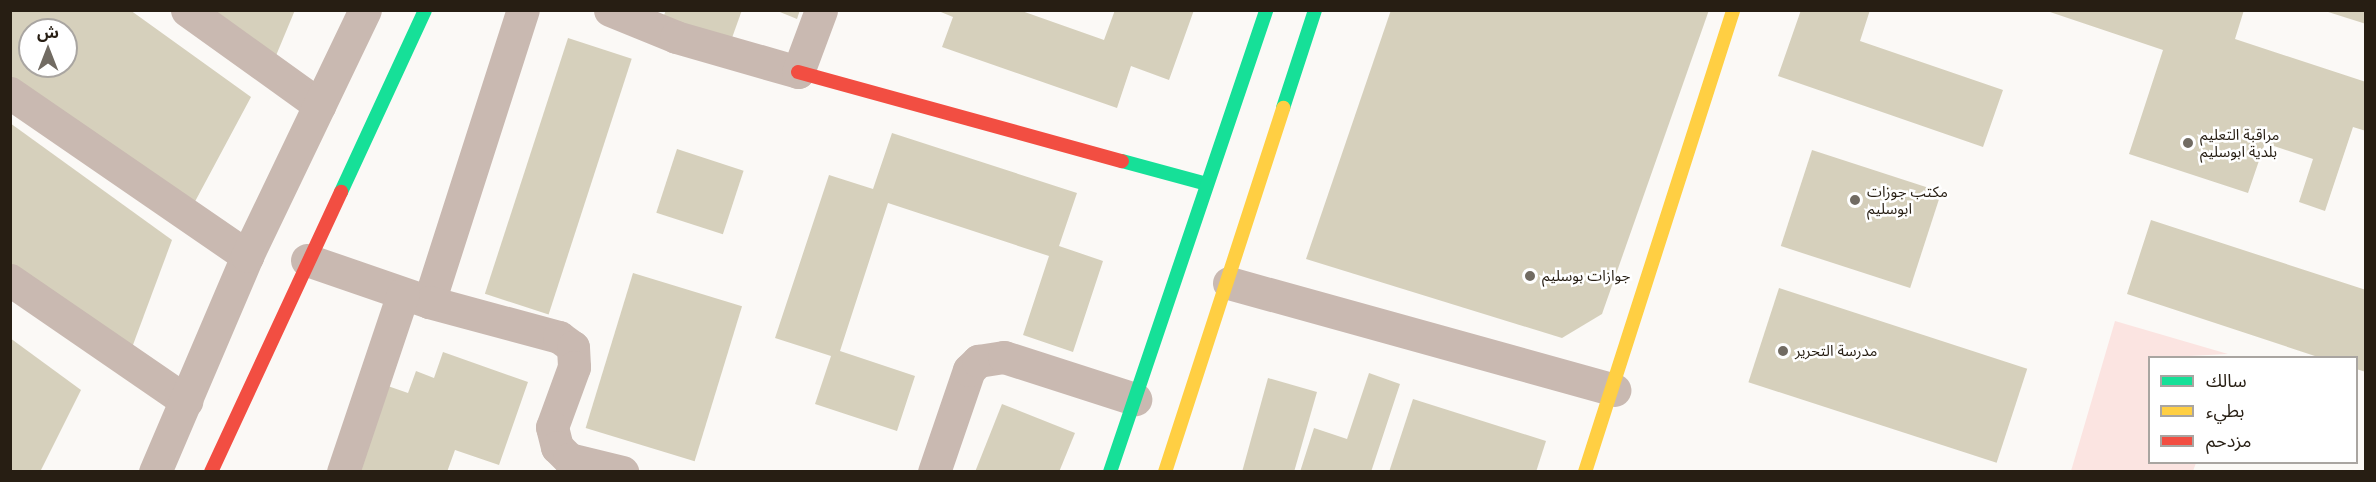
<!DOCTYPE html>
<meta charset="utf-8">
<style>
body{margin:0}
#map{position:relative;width:2376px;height:482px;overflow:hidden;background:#fbf9f6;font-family:"Open Sans","Noto Sans Arabic",sans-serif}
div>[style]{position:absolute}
.green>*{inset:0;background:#fbe4e1}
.building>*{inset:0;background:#d6d0bc;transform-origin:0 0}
.street>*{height:33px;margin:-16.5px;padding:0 16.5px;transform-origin:16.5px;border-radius:16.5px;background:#c9b9b1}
.fast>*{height:14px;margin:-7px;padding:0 7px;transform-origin:7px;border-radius:7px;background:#16e098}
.slow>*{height:14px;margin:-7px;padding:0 7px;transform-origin:7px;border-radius:7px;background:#ffcf43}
.jam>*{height:14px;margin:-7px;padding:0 7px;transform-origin:7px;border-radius:7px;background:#f24e42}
.dots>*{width:16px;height:16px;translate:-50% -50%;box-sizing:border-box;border:3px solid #fff;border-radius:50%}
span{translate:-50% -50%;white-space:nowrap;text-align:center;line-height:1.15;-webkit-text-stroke:5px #fff;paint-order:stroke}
.poi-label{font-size:15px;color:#271e13}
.left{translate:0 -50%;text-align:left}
.frame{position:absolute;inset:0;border:12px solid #271e13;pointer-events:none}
.legend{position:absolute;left:2148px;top:356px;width:210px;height:108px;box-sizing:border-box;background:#fff;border:2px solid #a9a5a1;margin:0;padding:8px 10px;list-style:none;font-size:18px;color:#271e13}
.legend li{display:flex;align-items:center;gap:12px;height:30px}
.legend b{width:30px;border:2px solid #a9a5a1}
.north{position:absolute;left:18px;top:18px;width:60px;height:60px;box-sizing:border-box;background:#fff;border:2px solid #a9a5a1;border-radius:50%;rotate:0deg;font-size:16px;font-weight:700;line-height:24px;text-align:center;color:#271e13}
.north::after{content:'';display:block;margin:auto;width:21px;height:27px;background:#716b62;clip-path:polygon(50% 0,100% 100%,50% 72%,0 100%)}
</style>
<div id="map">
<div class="green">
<i style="clip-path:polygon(2115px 321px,2228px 354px,2150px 358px,2150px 462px,2196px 463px,2193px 471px,2071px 471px)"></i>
</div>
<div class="building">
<i style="clip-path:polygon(evenodd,10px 10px,130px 10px,251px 97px,191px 209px,10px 81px,10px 10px,30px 30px,66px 30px,66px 66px,30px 66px,30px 30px)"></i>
<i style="clip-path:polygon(208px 10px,295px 10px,275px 58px)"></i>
<i style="clip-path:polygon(666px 10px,742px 10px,728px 49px,661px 23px)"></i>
<i style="clip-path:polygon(775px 10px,800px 10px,797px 19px)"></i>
<i style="clip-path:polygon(936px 10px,1019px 10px,1104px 40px,1115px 10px,1194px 10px,1169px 80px,1131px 66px,1117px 108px,942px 47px,953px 17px)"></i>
<i style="clip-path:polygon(1391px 10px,1709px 10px,1602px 314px,1562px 338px,1306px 259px)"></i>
<i style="clip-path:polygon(1801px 10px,1870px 10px,1860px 41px,2003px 90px,1983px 147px,1778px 76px)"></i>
<i style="clip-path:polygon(2044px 10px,2244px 10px,2235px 39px,2366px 82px,2366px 131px,2353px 127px,2325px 211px,2299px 202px,2313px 159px,2265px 143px,2248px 193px,2129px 154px,2163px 50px)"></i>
<i style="clip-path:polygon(2325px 10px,2366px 10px,2366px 24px,2325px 11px)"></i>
<i style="left:568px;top:38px;width:67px;height:269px;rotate:18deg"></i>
<i style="clip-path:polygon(10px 123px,172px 240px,124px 369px,10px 287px)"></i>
<i style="clip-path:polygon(892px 133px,1077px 193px,1059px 246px,1103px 261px,1073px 352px,1023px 335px,1049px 256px,888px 203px,840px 351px,915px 376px,897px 431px,815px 404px,831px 356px,775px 338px,829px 175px,873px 189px)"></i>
<i style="left:677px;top:149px;width:70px;height:67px;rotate:18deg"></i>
<i style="left:1812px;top:150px;width:136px;height:101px;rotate:18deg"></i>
<i style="clip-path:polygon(2151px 220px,2366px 290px,2366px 372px,2356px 369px,2356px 358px,2321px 358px,2127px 294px)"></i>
<i style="left:633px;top:273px;width:114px;height:162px;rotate:17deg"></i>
<i style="left:1779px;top:288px;width:261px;height:99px;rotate:18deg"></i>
<i style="clip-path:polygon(10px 338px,81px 390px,40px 472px,10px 472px)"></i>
<i style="clip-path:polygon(443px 352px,528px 382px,499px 465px,455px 450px,447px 472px,352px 472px,382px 384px,408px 393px,416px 371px,434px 378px)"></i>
<i style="clip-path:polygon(1369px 373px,1400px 384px,1371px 472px,1300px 472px,1314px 428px,1347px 439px)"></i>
<i style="clip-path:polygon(1268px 378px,1317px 392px,1294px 472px,1242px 472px)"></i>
<i style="clip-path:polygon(1413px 399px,1546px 441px,1536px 472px,1389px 472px)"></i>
<i style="clip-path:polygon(1002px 404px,1075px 433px,1059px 472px,975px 472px)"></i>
</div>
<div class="street">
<i style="left:187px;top:10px;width:163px;rotate:35.7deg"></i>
<i style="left:610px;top:10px;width:71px;rotate:22.2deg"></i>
<i style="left:676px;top:37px;width:127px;rotate:16deg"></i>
<i style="left:798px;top:72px;width:66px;rotate:-69.6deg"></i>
<i style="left:10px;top:93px;width:288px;rotate:34.5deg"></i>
<i style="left:307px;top:260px;width:129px;rotate:19deg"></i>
<i style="left:429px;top:302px;width:307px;rotate:-72.2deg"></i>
<i style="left:10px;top:280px;width:214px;rotate:34.5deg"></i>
<i style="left:1229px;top:283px;width:400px;rotate:15.5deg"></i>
<i style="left:429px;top:302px;width:135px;rotate:15.1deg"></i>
<i style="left:559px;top:337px;width:17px;rotate:36deg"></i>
<i style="left:573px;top:347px;width:20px;rotate:87deg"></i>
<i style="left:574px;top:367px;width:64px;rotate:110.1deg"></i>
<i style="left:552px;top:427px;width:21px;rotate:76deg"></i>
<i style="left:557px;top:447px;width:17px;rotate:45deg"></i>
<i style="left:569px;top:459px;width:55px;rotate:13.8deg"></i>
<i style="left:155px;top:472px;width:235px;rotate:-66.9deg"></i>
<i style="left:247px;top:256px;width:273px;rotate:-64.4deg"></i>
<i style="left:343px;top:472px;width:188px;rotate:-71.4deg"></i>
<i style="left:934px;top:472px;width:108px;rotate:-71.1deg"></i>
<i style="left:969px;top:370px;width:13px;rotate:-45deg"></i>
<i style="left:978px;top:361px;width:26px;rotate:-9deg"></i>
<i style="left:1004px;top:357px;width:138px;rotate:17.8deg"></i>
</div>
<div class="fast">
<i style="left:1283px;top:108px;width:103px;rotate:-71.9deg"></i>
<i style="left:1122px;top:161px;width:88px;rotate:15.1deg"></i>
<i style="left:341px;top:192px;width:200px;rotate:-65.2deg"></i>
<i style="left:1110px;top:472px;width:488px;rotate:-71.3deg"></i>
</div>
<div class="slow">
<i style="left:1165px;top:472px;width:383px;rotate:-72deg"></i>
<i style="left:1585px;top:472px;width:485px;rotate:-72.2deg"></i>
</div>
<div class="jam">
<i style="left:798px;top:72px;width:336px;rotate:15.4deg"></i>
<i style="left:211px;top:472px;width:309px;rotate:-65.1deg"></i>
</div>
<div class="dots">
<i style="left:2188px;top:143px;background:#716b62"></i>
<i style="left:1855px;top:200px;background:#716b62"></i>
<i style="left:1530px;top:276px;background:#716b62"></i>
<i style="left:1783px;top:351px;background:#716b62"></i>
</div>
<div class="poi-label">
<span class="left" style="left:2200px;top:143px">مراقبة التعليم<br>بلدية ابوسليم</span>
<span class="left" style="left:1867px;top:200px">مكتب جوزات<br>ابوسليم</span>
<span class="left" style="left:1542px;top:276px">جوازات بوسليم</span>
<span class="left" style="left:1795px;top:351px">مدرسة التحرير</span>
</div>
<div class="frame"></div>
<ul class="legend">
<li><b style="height:8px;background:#16e098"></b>سالك</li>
<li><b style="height:8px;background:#ffcf43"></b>بطيء</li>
<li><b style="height:8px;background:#f24e42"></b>مزدحم</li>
</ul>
<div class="north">ش</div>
</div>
